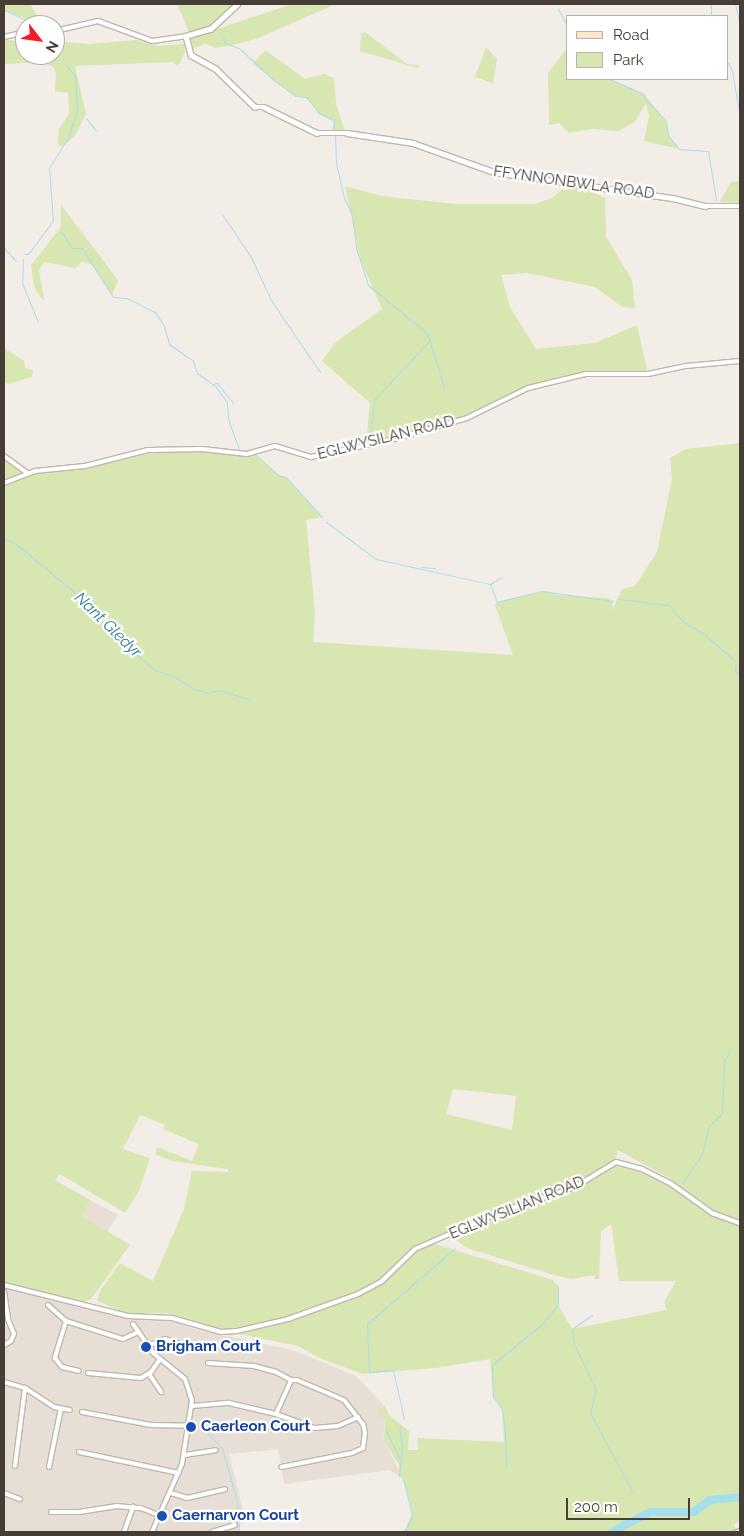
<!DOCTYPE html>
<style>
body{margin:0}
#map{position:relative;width:744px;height:1536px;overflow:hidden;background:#f3ede7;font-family:Raleway,sans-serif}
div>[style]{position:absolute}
.residential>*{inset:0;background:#e7ded5}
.green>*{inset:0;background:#d8e6b1}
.stream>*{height:1px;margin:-0.5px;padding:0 0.5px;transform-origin:0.5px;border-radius:0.5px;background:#a5deee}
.river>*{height:8px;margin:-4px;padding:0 4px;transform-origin:4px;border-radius:4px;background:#a5deee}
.roads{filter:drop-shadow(1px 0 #c1b6ad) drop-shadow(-1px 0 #c1b6ad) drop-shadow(0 1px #c1b6ad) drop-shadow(0 -1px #c1b6ad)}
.minor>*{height:4px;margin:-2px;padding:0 2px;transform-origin:2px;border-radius:2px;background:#fff}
.tertiary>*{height:4.5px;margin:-2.25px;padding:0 2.25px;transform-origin:2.25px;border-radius:2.25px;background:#fff}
.secondary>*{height:5px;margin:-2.5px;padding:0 2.5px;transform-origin:2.5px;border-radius:2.5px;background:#fde6c7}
.dots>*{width:14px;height:14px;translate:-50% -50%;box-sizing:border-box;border:2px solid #fff;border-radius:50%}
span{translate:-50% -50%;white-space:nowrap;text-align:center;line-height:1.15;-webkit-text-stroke:4.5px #fff;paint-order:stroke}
.street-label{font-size:15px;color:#463d36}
.transit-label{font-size:15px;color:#164399;font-weight:700}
.left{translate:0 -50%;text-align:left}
.water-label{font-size:16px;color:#2d7f97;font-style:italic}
.frame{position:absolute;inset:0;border:5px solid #463d36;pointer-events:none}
.legend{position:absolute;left:566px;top:15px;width:162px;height:65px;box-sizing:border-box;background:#fff;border:1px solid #b5b1af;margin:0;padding:6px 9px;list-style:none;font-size:15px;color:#463d36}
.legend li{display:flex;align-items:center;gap:10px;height:25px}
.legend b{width:25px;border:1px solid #b5b1af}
.north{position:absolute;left:15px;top:15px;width:50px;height:50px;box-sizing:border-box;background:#fff;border:1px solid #b5b1af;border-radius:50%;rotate:120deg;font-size:14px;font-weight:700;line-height:20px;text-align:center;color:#463d36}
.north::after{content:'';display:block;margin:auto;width:18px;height:22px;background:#f41d26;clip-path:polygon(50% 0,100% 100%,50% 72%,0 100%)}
.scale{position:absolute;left:566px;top:1498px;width:124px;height:22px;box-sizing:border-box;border:2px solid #463d36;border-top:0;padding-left:6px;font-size:15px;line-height:18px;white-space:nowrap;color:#463d36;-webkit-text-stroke:4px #fff;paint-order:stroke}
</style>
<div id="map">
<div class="residential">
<i style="clip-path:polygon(90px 1200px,118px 1215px,107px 1231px,83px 1216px)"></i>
<i style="clip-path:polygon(4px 1286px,130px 1318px,170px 1320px,197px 1330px,293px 1350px,356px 1376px,385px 1406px,378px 1410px,385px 1419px,383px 1438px,403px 1479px,390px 1470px,284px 1484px,278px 1449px,229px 1454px,243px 1510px,239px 1532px,4px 1532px)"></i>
</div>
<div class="green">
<i style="clip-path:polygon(4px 4px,30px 4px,43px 25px,4px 10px)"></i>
<i style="clip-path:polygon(177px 4px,234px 4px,213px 25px,189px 32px)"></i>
<i style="clip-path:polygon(292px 4px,336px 4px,256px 39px,232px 45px,215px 48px,205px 44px,193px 48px,191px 38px)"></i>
<i style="clip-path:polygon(365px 32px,407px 64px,419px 65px,418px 68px,360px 51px,361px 33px)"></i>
<i style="clip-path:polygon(7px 40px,25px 42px,25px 55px,55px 55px,55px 41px,87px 44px,137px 40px,158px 46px,184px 44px,185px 52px,178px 66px,171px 62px,75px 66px,86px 114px,74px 137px,61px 147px,58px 143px,59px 129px,69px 114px,68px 93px,55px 91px,56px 72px,53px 67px,43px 62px,4px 64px,4px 41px)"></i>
<i style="clip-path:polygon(486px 47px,497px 59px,493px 83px,475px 77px)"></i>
<i style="clip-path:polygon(568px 47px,568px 79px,610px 79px,644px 94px,666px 121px,668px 135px,679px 149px,644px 141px,649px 116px,646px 103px,635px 122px,618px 131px,592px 129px,569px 133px,559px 123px,549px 125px,548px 73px)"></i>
<i style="clip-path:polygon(265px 50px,305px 79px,324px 74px,334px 78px,336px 104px,345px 131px,333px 132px,334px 121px,319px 113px,306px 97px,295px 96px,253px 63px)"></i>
<i style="clip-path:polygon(740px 181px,740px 203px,720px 202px,731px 182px)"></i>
<i style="clip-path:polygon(345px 186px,381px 196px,455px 204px,535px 204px,554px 197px,565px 187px,588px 190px,605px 198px,606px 237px,632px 280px,635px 308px,622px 307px,595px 287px,527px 273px,501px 275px,510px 307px,536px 349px,595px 343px,637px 325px,648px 374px,593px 373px,528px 388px,467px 418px,366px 445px,370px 403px,322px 361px,335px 343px,382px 309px,360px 259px)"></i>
<i style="clip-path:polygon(61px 205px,118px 280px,112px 295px,91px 264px,82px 262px,75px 268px,44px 262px,39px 271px,44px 300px,41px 298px,34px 286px,31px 265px,61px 227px)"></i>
<i style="clip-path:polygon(4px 348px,24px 361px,25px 368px,33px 370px,32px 377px,8px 384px,4px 381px)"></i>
<i style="clip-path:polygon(evenodd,740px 443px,740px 1222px,721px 1215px,669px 1178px,618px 1150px,616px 1160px,568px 1188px,424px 1243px,411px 1250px,382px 1279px,356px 1292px,290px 1316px,229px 1331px,210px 1329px,167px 1313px,129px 1314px,97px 1301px,100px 1291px,120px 1263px,153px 1281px,184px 1209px,192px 1171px,228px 1172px,228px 1169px,172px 1161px,155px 1154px,157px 1147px,192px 1161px,199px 1144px,163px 1129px,165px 1125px,140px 1115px,123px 1149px,149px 1158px,149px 1161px,139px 1191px,125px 1213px,60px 1174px,55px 1180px,90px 1200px,83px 1216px,130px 1245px,91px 1299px,85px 1302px,4px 1283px,4px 485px,27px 475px,79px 469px,144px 453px,192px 451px,256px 455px,278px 475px,286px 477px,322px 517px,306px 520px,315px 613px,313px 642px,513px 655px,495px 605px,497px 602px,546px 591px,557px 595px,607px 598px,613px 601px,612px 611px,622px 589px,635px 586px,657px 552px,672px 479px,670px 458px,686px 449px,740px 443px,453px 1089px,516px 1096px,512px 1130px,446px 1114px,453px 1089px)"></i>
<i style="clip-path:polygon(4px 458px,22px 472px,4px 481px)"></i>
<i style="clip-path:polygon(617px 1164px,656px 1178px,714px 1216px,740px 1225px,740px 1521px,734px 1524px,736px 1529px,740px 1528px,740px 1532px,404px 1532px,412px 1515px,410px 1502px,403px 1479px,398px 1475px,399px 1465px,384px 1441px,385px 1419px,380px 1416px,378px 1410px,385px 1406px,389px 1415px,409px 1431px,408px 1450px,418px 1450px,417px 1438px,504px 1442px,502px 1409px,493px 1397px,490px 1359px,436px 1368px,363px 1374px,319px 1358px,298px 1346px,234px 1333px,292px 1320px,371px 1290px,416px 1251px,435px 1244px,553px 1280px,558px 1286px,558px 1305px,572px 1329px,667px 1310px,664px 1302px,676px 1281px,619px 1281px,611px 1224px,601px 1231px,599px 1279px,595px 1279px,595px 1275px,571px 1279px,557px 1276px,467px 1248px,453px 1238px,501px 1213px,580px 1187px)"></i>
</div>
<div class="stream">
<i style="left:711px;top:4px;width:12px;rotate:90deg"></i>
<i style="left:735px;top:4px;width:21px;rotate:76deg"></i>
<i style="left:558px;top:9px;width:21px;rotate:61deg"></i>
<i style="left:4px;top:10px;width:36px;rotate:24deg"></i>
<i style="left:740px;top:25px;width:8px;rotate:90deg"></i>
<i style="left:223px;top:37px;width:6px;rotate:72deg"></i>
<i style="left:225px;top:43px;width:15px;rotate:20deg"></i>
<i style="left:239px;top:48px;width:42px;rotate:43.1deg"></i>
<i style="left:270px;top:77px;width:31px;rotate:37deg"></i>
<i style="left:295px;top:96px;width:11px;rotate:5deg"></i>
<i style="left:306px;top:97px;width:21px;rotate:51deg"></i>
<i style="left:319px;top:113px;width:17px;rotate:28deg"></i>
<i style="left:334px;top:121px;width:10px;rotate:96deg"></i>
<i style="left:728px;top:63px;width:9px;rotate:63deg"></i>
<i style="left:732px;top:71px;width:47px;rotate:80.1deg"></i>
<i style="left:610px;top:79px;width:37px;rotate:24deg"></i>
<i style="left:644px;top:94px;width:4px;rotate:90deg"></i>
<i style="left:644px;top:98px;width:32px;rotate:46deg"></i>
<i style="left:666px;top:121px;width:14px;rotate:82deg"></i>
<i style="left:668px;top:135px;width:18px;rotate:52deg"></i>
<i style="left:679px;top:149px;width:29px;rotate:4deg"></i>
<i style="left:708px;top:151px;width:50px;rotate:80.7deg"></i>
<i style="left:86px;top:118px;width:16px;rotate:52deg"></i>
<i style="left:335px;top:135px;width:28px;rotate:88deg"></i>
<i style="left:336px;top:163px;width:36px;rotate:77deg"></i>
<i style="left:344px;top:198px;width:18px;rotate:63deg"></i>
<i style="left:352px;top:214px;width:34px;rotate:83deg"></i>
<i style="left:356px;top:248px;width:39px;rotate:72deg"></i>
<i style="left:368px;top:285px;width:76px;rotate:39.1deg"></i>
<i style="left:427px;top:333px;width:57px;rotate:72.5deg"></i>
<i style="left:222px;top:214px;width:52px;rotate:56deg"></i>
<i style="left:251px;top:257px;width:47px;rotate:65.1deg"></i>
<i style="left:271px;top:300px;width:87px;rotate:55.8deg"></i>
<i style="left:61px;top:231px;width:20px;rotate:57deg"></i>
<i style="left:72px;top:248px;width:10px"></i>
<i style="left:82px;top:248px;width:58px;rotate:57.7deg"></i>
<i style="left:113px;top:297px;width:14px;rotate:4deg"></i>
<i style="left:127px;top:298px;width:31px;rotate:27deg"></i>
<i style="left:155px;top:312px;width:17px;rotate:57deg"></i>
<i style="left:164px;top:326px;width:19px;rotate:74deg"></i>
<i style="left:169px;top:344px;width:29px;rotate:35deg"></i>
<i style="left:193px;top:361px;width:13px;rotate:72deg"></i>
<i style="left:197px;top:373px;width:24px;rotate:36deg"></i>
<i style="left:216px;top:387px;width:19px;rotate:55deg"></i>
<i style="left:227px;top:403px;width:16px;rotate:86deg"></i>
<i style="left:228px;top:419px;width:33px;rotate:70deg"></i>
<i style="left:4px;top:248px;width:18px;rotate:47deg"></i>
<i style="left:25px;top:254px;width:3px"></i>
<i style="left:28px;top:254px;width:41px;rotate:-52.9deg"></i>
<i style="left:53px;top:221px;width:53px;rotate:-94.3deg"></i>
<i style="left:49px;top:168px;width:34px;rotate:-58deg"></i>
<i style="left:67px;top:139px;width:30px;rotate:-70deg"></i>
<i style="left:77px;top:111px;width:35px;rotate:-93deg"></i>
<i style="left:75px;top:76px;width:13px;rotate:-129deg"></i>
<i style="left:23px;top:259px;width:24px;rotate:92deg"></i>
<i style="left:22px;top:283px;width:42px;rotate:67.7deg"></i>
<i style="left:213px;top:384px;width:4px;rotate:-14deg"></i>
<i style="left:217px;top:383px;width:26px;rotate:51deg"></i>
<i style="left:370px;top:441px;width:41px;rotate:-84.4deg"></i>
<i style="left:374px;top:400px;width:82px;rotate:-47deg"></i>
<i style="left:256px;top:455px;width:30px;rotate:42deg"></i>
<i style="left:278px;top:475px;width:8px;rotate:14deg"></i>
<i style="left:286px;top:477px;width:54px;rotate:48deg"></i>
<i style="left:326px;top:522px;width:62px;rotate:36.5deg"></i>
<i style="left:376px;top:559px;width:117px;rotate:12.4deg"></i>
<i style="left:490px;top:584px;width:19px;rotate:69deg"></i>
<i style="left:497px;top:602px;width:45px;rotate:-14deg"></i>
<i style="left:541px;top:591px;width:73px;rotate:7.9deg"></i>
<i style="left:4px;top:538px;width:13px;rotate:27deg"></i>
<i style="left:16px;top:544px;width:89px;rotate:39.6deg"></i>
<i style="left:85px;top:601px;width:38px;rotate:51deg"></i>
<i style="left:109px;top:631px;width:60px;rotate:40.3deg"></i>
<i style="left:155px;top:670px;width:19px;rotate:18deg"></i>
<i style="left:173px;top:676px;width:25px;rotate:32deg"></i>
<i style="left:194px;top:689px;width:15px;rotate:16deg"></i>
<i style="left:208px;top:693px;width:11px;rotate:-15deg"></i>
<i style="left:219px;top:690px;width:31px;rotate:17deg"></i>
<i style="left:421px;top:567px;width:14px;rotate:4deg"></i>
<i style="left:490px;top:584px;width:12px;rotate:-31deg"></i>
<i style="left:619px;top:599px;width:50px;rotate:6.8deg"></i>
<i style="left:669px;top:605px;width:23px;rotate:49deg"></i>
<i style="left:684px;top:622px;width:23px;rotate:31deg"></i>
<i style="left:704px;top:634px;width:40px;rotate:41deg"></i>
<i style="left:736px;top:664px;width:6px;rotate:99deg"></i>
<i style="left:735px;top:670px;width:8px;rotate:50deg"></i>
<i style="left:682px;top:1183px;width:35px;rotate:-55deg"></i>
<i style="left:702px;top:1154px;width:29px;rotate:-76deg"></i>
<i style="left:709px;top:1126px;width:18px;rotate:-45deg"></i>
<i style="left:722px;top:1113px;width:52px;rotate:-87.8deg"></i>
<i style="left:724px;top:1061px;width:10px;rotate:-61deg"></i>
<i style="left:592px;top:1315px;width:24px;rotate:145deg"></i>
<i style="left:572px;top:1329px;width:15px;rotate:82deg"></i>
<i style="left:574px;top:1344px;width:51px;rotate:64.4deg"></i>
<i style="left:596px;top:1390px;width:24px;rotate:105deg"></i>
<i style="left:590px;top:1413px;width:89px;rotate:61.7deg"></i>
<i style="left:404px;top:1419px;width:50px;rotate:-102.7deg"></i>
<i style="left:393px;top:1370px;width:24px;rotate:175deg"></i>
<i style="left:369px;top:1372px;width:48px;rotate:-92.4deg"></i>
<i style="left:367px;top:1324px;width:116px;rotate:-40.8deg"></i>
<i style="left:205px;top:1430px;width:25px;rotate:47deg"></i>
<i style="left:222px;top:1448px;width:55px;rotate:74.2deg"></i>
<i style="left:237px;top:1501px;width:31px;rotate:86deg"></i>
<i style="left:386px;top:1430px;width:31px;rotate:65deg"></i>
<i style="left:506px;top:1466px;width:36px;rotate:-92deg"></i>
<i style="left:505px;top:1430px;width:21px;rotate:-98deg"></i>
<i style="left:502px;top:1409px;width:15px;rotate:-127deg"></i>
<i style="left:493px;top:1397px;width:32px;rotate:-92deg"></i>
<i style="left:492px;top:1365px;width:65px;rotate:-39.4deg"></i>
<i style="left:542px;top:1324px;width:25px;rotate:-50deg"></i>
<i style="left:558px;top:1305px;width:19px;rotate:-90deg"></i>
<i style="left:399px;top:1476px;width:30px;rotate:-84deg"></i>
<i style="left:402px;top:1446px;width:18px;rotate:-99deg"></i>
<i style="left:399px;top:1428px;width:2px;rotate:-27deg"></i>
<i style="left:403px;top:1479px;width:37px;rotate:76deg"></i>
<i style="left:412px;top:1515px;width:19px;rotate:115deg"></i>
</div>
<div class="river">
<i style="left:612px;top:1532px;width:43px;rotate:-27.8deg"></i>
<i style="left:650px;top:1512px;width:44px"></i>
<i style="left:694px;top:1512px;width:20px;rotate:-37deg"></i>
<i style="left:710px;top:1500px;width:30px;rotate:-6deg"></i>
</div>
<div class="roads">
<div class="minor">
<i style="left:55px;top:31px;width:44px;rotate:-13.1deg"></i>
<i style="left:98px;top:21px;width:58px;rotate:20.3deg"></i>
<i style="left:152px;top:41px;width:34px;rotate:-8deg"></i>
<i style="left:4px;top:37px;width:22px;rotate:-13deg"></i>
<i style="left:4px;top:456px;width:29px;rotate:36deg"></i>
<i style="left:4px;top:483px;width:33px;rotate:-21deg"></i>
<i style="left:35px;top:471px;width:50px;rotate:-5.7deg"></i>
<i style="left:85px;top:466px;width:65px;rotate:-14.3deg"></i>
<i style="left:148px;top:450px;width:54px;rotate:-1.1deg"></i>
<i style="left:202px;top:449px;width:45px;rotate:6.3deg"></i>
<i style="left:247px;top:454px;width:29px;rotate:-16deg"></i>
<i style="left:275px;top:446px;width:38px;rotate:17deg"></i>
<i style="left:311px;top:457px;width:82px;rotate:-12deg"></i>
<i style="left:391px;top:440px;width:79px;rotate:-16.1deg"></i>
<i style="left:467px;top:418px;width:68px;rotate:-26.2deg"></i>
<i style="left:528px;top:388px;width:60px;rotate:-13.6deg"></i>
<i style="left:586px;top:374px;width:62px"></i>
<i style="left:648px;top:374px;width:39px;rotate:-12deg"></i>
<i style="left:686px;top:366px;width:54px;rotate:-5.3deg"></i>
<i style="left:4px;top:1285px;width:128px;rotate:14deg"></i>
<i style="left:128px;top:1316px;width:44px;rotate:2.6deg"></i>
<i style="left:172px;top:1318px;width:51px;rotate:15.9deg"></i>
<i style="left:221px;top:1332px;width:16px;rotate:-4deg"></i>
<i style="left:237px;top:1331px;width:52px;rotate:-13.2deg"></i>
<i style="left:288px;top:1319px;width:74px;rotate:-19.7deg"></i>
<i style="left:358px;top:1294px;width:27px;rotate:-28deg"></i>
<i style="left:382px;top:1281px;width:46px;rotate:-44.1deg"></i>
<i style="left:415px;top:1249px;width:93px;rotate:-23.5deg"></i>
<i style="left:500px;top:1212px;width:79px;rotate:-18.4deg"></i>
<i style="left:575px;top:1187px;width:48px;rotate:-31.4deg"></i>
<i style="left:616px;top:1162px;width:27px;rotate:15deg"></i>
<i style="left:642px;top:1169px;width:31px;rotate:27deg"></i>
<i style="left:670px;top:1183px;width:52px;rotate:35.5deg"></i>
<i style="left:712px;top:1213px;width:30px;rotate:20deg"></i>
<i style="left:48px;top:1305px;width:24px;rotate:42deg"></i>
<i style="left:66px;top:1321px;width:60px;rotate:17.5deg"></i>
<i style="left:123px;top:1339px;width:17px;rotate:-25deg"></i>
<i style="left:66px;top:1321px;width:39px;rotate:107deg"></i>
<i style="left:55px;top:1358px;width:11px;rotate:52deg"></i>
<i style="left:62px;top:1367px;width:17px;rotate:13deg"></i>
<i style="left:133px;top:1324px;width:35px;rotate:55deg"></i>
<i style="left:153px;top:1353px;width:41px;rotate:39.1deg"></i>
<i style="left:185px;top:1379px;width:22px;rotate:72deg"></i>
<i style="left:192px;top:1400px;width:65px;rotate:98.9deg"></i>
<i style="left:182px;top:1464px;width:74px;rotate:113.8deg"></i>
<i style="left:4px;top:1345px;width:8px;rotate:-30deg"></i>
<i style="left:11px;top:1341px;width:8px;rotate:-67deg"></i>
<i style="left:14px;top:1334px;width:16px;rotate:-112deg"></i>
<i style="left:8px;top:1319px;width:27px;rotate:-98deg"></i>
<i style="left:148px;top:1346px;width:18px;rotate:-22deg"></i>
<i style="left:165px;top:1339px;width:25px;rotate:18deg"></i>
<i style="left:208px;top:1363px;width:46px;rotate:3.7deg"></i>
<i style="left:254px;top:1366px;width:23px;rotate:15deg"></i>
<i style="left:276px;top:1372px;width:17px;rotate:28deg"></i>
<i style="left:88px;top:1373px;width:53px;rotate:5.4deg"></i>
<i style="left:141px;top:1378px;width:12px;rotate:-31deg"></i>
<i style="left:151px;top:1372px;width:16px;rotate:-55deg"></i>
<i style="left:149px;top:1374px;width:22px;rotate:56deg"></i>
<i style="left:4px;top:1382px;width:22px;rotate:16deg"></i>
<i style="left:25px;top:1388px;width:35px;rotate:33deg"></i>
<i style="left:54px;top:1407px;width:16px;rotate:11deg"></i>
<i style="left:192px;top:1406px;width:37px;rotate:-5deg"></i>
<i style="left:229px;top:1403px;width:48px;rotate:13.2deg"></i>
<i style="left:276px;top:1414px;width:40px;rotate:20.2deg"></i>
<i style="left:314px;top:1428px;width:24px;rotate:-5deg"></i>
<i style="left:338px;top:1426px;width:22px;rotate:-24deg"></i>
<i style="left:82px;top:1412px;width:70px;rotate:10.7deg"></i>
<i style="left:151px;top:1425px;width:39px;rotate:1deg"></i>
<i style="left:276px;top:1414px;width:37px;rotate:-66deg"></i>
<i style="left:291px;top:1380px;width:6px"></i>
<i style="left:297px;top:1380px;width:51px;rotate:23.1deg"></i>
<i style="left:344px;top:1400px;width:31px;rotate:52deg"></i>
<i style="left:363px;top:1424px;width:9px;rotate:77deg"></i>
<i style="left:365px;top:1433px;width:15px;rotate:98deg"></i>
<i style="left:363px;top:1448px;width:12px;rotate:156deg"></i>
<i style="left:352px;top:1453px;width:72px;rotate:168.8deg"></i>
<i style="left:79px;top:1452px;width:102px;rotate:11.9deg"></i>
<i style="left:185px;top:1455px;width:31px;rotate:-9deg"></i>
<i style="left:15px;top:1466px;width:79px;rotate:-82.7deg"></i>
<i style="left:49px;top:1467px;width:60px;rotate:-78.5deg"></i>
<i style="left:4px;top:1493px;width:17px;rotate:21deg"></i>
<i style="left:171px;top:1493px;width:17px;rotate:17deg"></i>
<i style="left:187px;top:1498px;width:39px;rotate:-13deg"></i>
<i style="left:51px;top:1512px;width:28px"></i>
<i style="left:79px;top:1512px;width:37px;rotate:-9deg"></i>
<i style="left:116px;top:1506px;width:25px;rotate:5deg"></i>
<i style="left:141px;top:1508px;width:22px;rotate:22deg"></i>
<i style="left:124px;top:1532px;width:27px;rotate:-70deg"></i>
<i style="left:212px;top:1532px;width:24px;rotate:-17deg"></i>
</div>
<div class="tertiary">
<i style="left:238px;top:4px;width:37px;rotate:137deg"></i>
<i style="left:211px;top:29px;width:26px;rotate:164deg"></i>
<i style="left:186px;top:36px;width:20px;rotate:75deg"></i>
<i style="left:191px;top:55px;width:29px;rotate:29deg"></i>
<i style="left:216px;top:69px;width:54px;rotate:44.3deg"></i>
<i style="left:255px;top:107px;width:9px"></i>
<i style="left:264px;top:107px;width:59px;rotate:26.1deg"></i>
<i style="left:317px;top:133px;width:30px"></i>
<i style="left:347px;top:133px;width:67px;rotate:8.6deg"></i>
<i style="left:413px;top:143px;width:86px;rotate:19.7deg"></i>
<i style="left:494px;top:172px;width:181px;rotate:8.3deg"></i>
<i style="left:673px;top:198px;width:33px;rotate:14deg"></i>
<i style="left:705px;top:206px;width:35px"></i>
</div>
<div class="secondary">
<i style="left:736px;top:1532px;width:4px;rotate:-14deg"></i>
</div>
</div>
<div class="dots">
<i style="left:146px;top:1347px;background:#1a4fb4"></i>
<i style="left:191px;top:1427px;background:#1a4fb4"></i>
<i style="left:162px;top:1516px;background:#1a4fb4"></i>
</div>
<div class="street-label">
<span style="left:574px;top:183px;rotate:8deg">FFYNNONBWLA ROAD</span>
<span style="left:386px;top:438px;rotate:-14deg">EGLWYSILAN ROAD</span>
<span style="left:517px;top:1208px;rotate:-22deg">EGLWYSILIAN ROAD</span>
</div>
<div class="transit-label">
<span class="left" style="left:156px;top:1347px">Brigham Court</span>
<span class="left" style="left:201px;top:1427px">Caerleon Court</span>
<span class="left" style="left:172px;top:1516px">Caernarvon Court</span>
</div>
<div class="water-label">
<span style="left:108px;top:625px;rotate:44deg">Nant Gledyr</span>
</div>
<div class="frame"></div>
<ul class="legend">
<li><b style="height:6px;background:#fde6c7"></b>Road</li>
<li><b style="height:14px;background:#d8e6b1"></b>Park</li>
</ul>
<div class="north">N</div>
<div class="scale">200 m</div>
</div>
